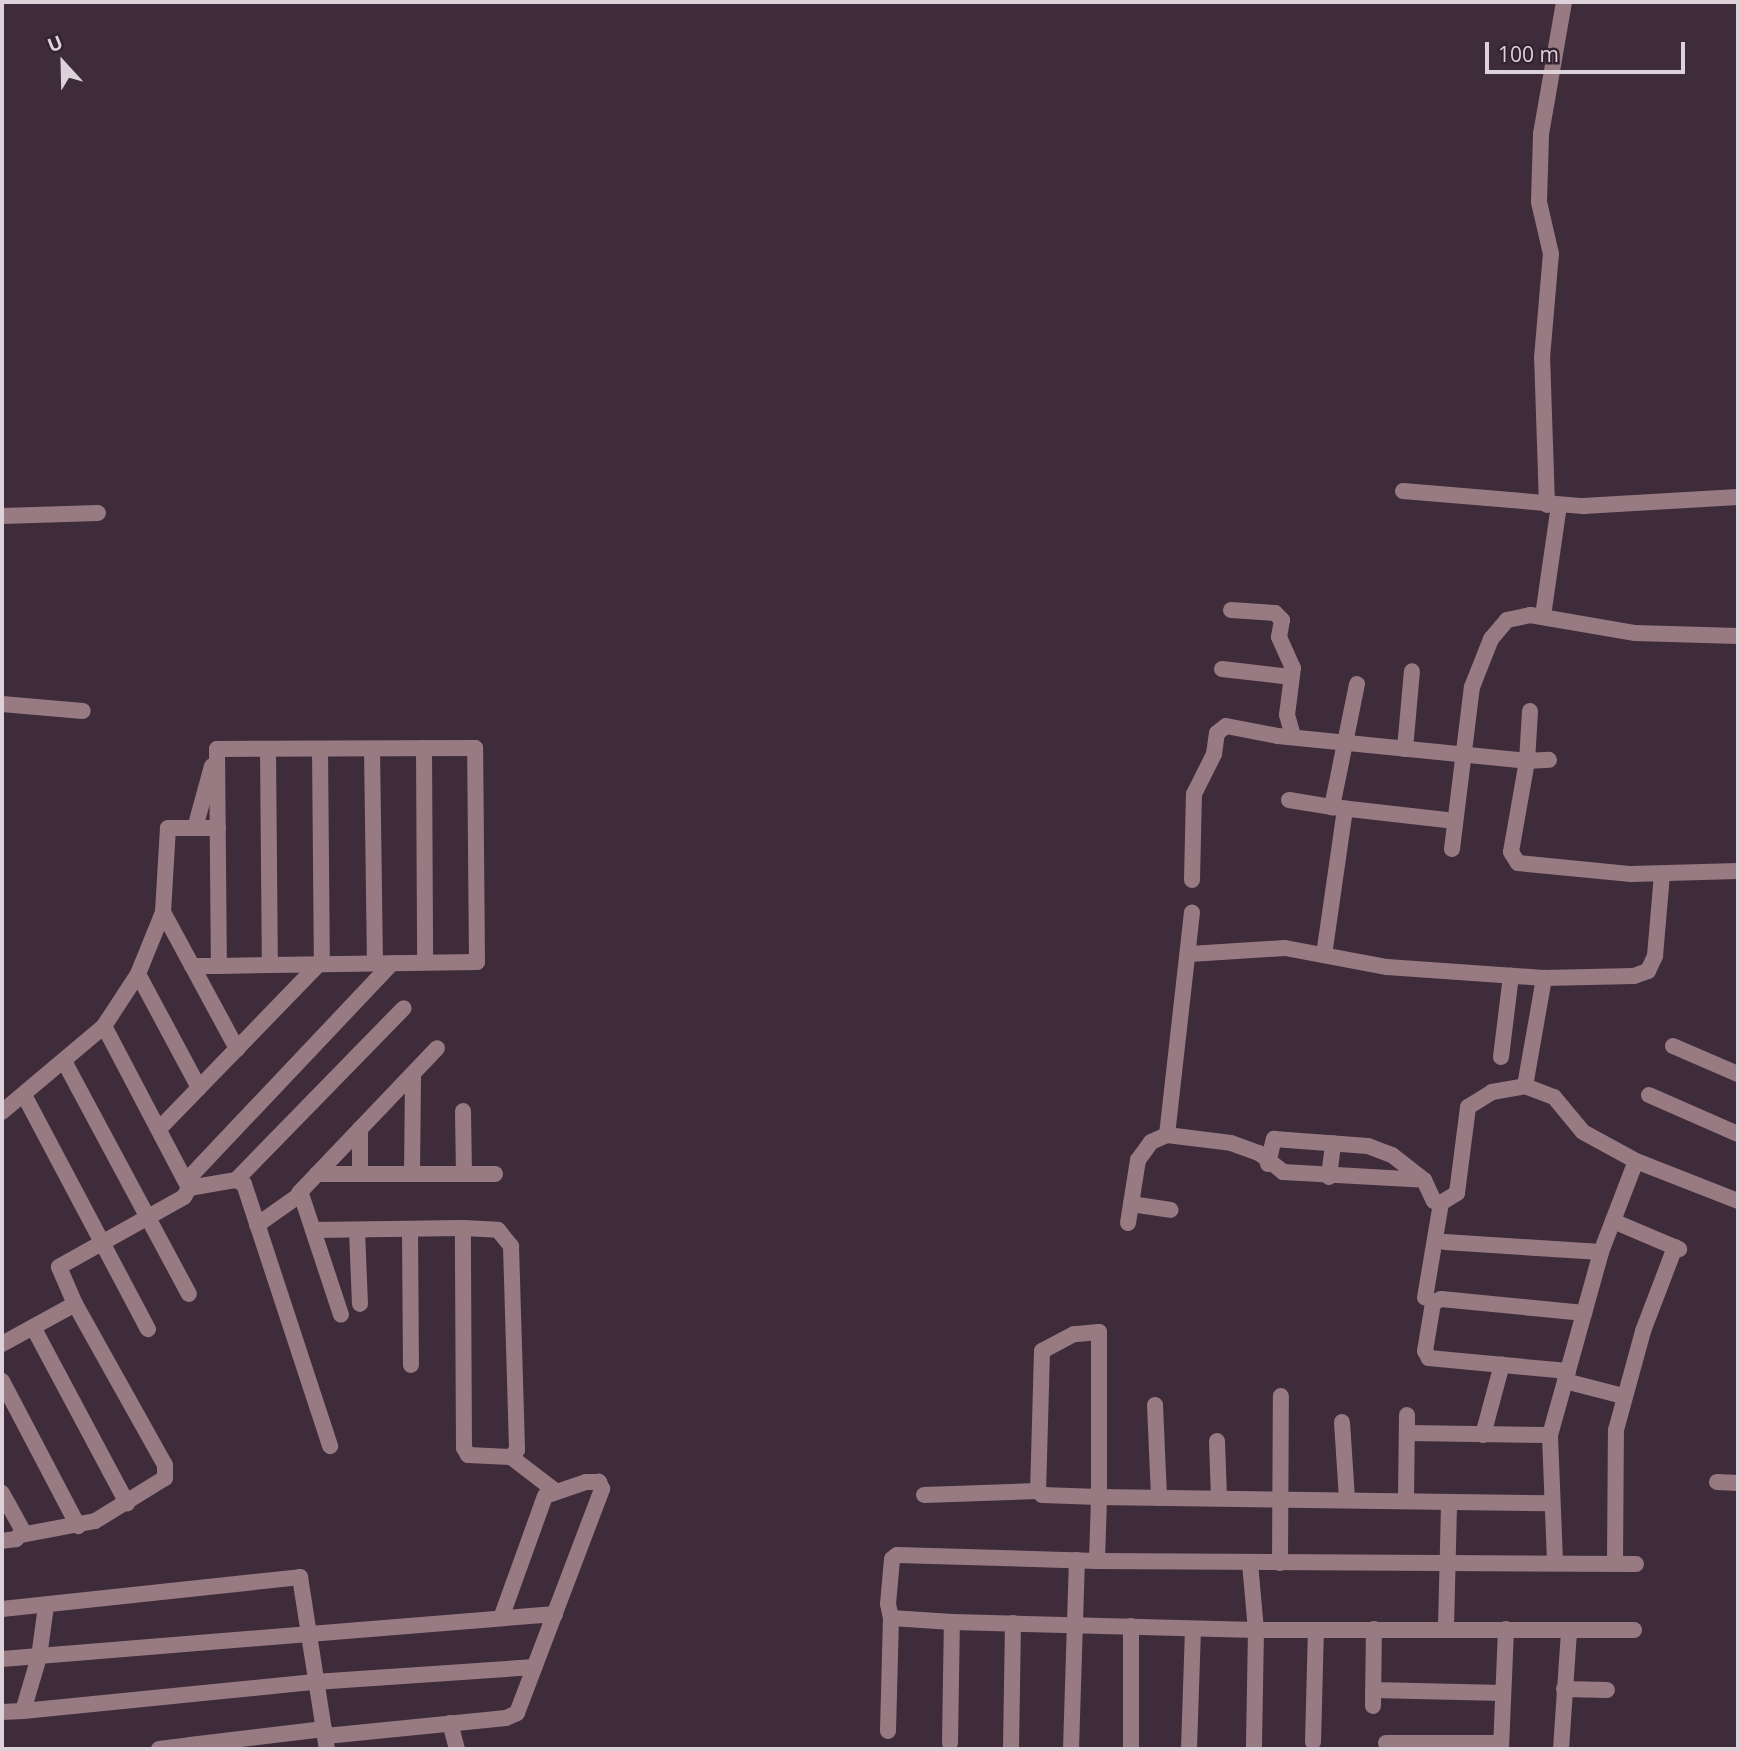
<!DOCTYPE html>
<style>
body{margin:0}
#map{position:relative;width:1740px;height:1751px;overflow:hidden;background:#3f2c3a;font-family:"Open Sans",sans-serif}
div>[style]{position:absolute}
.minor>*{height:16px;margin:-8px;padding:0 8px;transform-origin:8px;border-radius:8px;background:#987a83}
span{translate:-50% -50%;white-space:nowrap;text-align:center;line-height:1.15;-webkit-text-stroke:5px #342230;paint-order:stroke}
.frame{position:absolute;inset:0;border:4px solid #ddd1da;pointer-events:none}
.north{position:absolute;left:28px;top:28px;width:70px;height:70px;-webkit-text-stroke:5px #342230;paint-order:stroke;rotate:338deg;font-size:19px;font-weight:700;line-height:28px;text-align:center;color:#ddd1da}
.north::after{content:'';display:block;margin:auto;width:24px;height:32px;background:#ddd1da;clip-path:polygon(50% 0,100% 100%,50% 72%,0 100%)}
.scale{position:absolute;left:1485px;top:42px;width:200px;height:32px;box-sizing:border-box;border:4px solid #ddd1da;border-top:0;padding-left:9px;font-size:21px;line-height:24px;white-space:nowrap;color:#ddd1da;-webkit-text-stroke:5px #342230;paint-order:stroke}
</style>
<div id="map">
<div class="minor">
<i style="left:1403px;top:491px;width:181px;rotate:4.8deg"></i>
<i style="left:1583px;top:506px;width:155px;rotate:-3.3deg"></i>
<i style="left:1547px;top:505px;width:147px;rotate:-91.9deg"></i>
<i style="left:1542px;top:358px;width:104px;rotate:-85.1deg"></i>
<i style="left:1551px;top:254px;width:53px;rotate:-103deg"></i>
<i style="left:1539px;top:202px;width:68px;rotate:-88.3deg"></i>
<i style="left:1541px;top:134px;width:134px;rotate:-80.1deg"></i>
<i style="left:2px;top:516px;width:96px;rotate:-1.8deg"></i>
<i style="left:1231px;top:610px;width:44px;rotate:3.9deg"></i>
<i style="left:1275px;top:613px;width:10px;rotate:45deg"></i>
<i style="left:1282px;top:620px;width:17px;rotate:100deg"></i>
<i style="left:1279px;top:637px;width:34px;rotate:66deg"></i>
<i style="left:1293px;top:668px;width:47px;rotate:97.3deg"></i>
<i style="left:1287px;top:715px;width:22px;rotate:74deg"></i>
<i style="left:1543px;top:616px;width:112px;rotate:-81.8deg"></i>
<i style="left:1222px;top:669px;width:69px;rotate:6.6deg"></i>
<i style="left:1357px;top:684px;width:126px;rotate:101.5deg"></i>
<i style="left:1332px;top:807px;width:124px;rotate:6.5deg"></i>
<i style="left:2px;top:704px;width:81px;rotate:4.9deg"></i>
<i style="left:1530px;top:711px;width:50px;rotate:93.4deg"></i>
<i style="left:1527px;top:761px;width:22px;rotate:-3deg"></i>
<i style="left:424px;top:748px;width:214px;rotate:89.7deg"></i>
<i style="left:268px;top:749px;width:216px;rotate:89.5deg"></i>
<i style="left:320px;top:749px;width:215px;rotate:89.5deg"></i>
<i style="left:372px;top:749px;width:214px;rotate:89.2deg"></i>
<i style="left:1405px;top:749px;width:78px;rotate:-84.9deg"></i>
<i style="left:1289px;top:800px;width:44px;rotate:9.2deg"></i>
<i style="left:195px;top:828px;width:64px;rotate:-74.7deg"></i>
<i style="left:1452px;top:849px;width:163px;rotate:-83deg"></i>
<i style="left:1472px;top:687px;width:52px;rotate:-68.4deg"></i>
<i style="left:1491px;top:639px;width:25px;rotate:-50deg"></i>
<i style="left:1507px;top:620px;width:24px;rotate:-12deg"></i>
<i style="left:1530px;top:615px;width:107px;rotate:9.7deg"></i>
<i style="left:1635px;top:633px;width:103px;rotate:1.7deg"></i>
<i style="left:1192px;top:880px;width:86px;rotate:-88.7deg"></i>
<i style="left:1194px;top:794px;width:45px;rotate:-63.4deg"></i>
<i style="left:1214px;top:754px;width:21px;rotate:-82deg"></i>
<i style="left:1217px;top:733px;width:11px;rotate:-38deg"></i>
<i style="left:1226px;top:726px;width:53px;rotate:10.9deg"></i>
<i style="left:1278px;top:736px;width:250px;rotate:5.7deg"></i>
<i style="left:1527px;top:761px;width:92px;rotate:100deg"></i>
<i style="left:1511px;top:852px;width:13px;rotate:58deg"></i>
<i style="left:1518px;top:863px;width:114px;rotate:5.6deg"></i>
<i style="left:1631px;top:874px;width:107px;rotate:-1.6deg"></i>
<i style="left:163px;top:912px;width:156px;rotate:61.6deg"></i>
<i style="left:1190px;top:954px;width:95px;rotate:-3.6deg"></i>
<i style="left:1285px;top:948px;width:104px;rotate:10.6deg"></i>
<i style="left:1387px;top:967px;width:157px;rotate:4deg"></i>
<i style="left:1544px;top:978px;width:90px;rotate:-1.3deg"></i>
<i style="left:1634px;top:976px;width:15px;rotate:-20deg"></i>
<i style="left:1648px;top:971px;width:17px;rotate:-65deg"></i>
<i style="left:1655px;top:956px;width:81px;rotate:-85.1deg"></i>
<i style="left:1324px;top:955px;width:148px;rotate:-81.8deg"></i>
<i style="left:192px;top:966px;width:27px"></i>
<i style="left:219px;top:966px;width:51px;rotate:-1.1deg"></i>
<i style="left:270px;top:965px;width:207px;rotate:-0.8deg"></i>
<i style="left:477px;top:962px;width:214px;rotate:-90.5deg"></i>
<i style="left:475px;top:748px;width:258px;rotate:179.8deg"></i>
<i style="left:217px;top:749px;width:217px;rotate:89.5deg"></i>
<i style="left:138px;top:974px;width:129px;rotate:61.8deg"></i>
<i style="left:104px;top:1026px;width:62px;rotate:-56.8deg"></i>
<i style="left:138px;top:974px;width:67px;rotate:-68deg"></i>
<i style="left:163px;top:912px;width:84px;rotate:-86.6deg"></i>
<i style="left:168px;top:828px;width:50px"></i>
<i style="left:1673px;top:1046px;width:71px;rotate:23.3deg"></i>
<i style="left:1501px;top:1057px;width:82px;rotate:-83deg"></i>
<i style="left:65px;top:1063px;width:262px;rotate:61.8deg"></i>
<i style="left:1525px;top:1086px;width:31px;rotate:21deg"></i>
<i style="left:1554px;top:1097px;width:45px;rotate:50.4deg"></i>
<i style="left:1583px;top:1132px;width:60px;rotate:28.7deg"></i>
<i style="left:24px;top:1095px;width:265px;rotate:62.1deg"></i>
<i style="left:1649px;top:1095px;width:97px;rotate:23.7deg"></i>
<i style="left:463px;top:1111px;width:63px;rotate:89.1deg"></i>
<i style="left:2px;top:1112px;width:133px;rotate:-40.1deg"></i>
<i style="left:104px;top:1026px;width:183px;rotate:62.3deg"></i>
<i style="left:189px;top:1188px;width:10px;rotate:119deg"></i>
<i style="left:184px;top:1197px;width:143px;rotate:150.8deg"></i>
<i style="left:59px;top:1267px;width:40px;rotate:66.6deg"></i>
<i style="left:75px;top:1304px;width:184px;rotate:60.8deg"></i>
<i style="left:165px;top:1465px;width:13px;rotate:90deg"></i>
<i style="left:165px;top:1478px;width:82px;rotate:148.4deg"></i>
<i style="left:95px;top:1521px;width:75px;rotate:169.3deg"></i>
<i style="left:159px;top:1129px;width:230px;rotate:-45.9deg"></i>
<i style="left:1167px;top:1135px;width:224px;rotate:-83.6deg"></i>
<i style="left:1268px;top:1164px;width:26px;rotate:-77deg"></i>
<i style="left:1274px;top:1139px;width:94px;rotate:4.3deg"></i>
<i style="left:1368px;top:1146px;width:26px;rotate:21deg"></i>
<i style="left:1392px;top:1155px;width:41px;rotate:38deg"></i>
<i style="left:317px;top:1174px;width:178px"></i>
<i style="left:360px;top:1174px;width:45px;rotate:-90deg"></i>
<i style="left:412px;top:1174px;width:100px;rotate:-89.4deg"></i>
<i style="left:1329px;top:1177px;width:34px;rotate:-83deg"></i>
<i style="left:236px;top:1180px;width:240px;rotate:-45.7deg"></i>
<i style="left:186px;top:1181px;width:300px;rotate:-46.6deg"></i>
<i style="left:189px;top:1188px;width:48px;rotate:-9.7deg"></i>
<i style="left:236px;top:1180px;width:9px;rotate:27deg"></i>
<i style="left:244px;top:1184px;width:276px;rotate:71.8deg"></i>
<i style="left:299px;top:1193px;width:200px;rotate:-46.4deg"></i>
<i style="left:1441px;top:1203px;width:19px;rotate:-32deg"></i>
<i style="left:1457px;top:1193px;width:87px;rotate:-82.7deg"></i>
<i style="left:1468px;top:1107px;width:28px;rotate:-32deg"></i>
<i style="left:1492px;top:1092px;width:34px;rotate:-10deg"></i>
<i style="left:1525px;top:1086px;width:110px;rotate:-80deg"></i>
<i style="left:1131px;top:1204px;width:40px;rotate:8.5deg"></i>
<i style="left:1613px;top:1221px;width:72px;rotate:23deg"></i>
<i style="left:1128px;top:1223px;width:64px;rotate:-81deg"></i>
<i style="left:1138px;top:1160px;width:22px;rotate:-54deg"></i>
<i style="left:1151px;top:1142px;width:17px;rotate:-24deg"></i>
<i style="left:1167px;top:1135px;width:64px;rotate:7.1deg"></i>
<i style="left:1231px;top:1143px;width:30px;rotate:20deg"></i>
<i style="left:1259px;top:1153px;width:31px;rotate:38deg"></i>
<i style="left:1283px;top:1172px;width:141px;rotate:3.2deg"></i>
<i style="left:1424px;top:1180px;width:23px;rotate:65deg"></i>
<i style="left:1434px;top:1201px;width:7px;rotate:16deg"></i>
<i style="left:1441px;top:1203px;width:96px;rotate:99.6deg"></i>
<i style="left:257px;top:1225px;width:54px;rotate:-35.2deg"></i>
<i style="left:301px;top:1194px;width:127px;rotate:71.7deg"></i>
<i style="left:463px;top:1228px;width:35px;rotate:3deg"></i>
<i style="left:498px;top:1230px;width:21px;rotate:51deg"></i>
<i style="left:511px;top:1246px;width:204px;rotate:88.3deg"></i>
<i style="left:517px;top:1450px;width:9px;rotate:131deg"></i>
<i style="left:511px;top:1457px;width:43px;rotate:-177.3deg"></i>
<i style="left:468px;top:1455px;width:8px;rotate:-120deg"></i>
<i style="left:464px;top:1448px;width:220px;rotate:-90.3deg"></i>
<i style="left:410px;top:1229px;width:136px;rotate:89.6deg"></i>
<i style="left:313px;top:1230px;width:150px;rotate:-0.8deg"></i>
<i style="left:357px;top:1230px;width:74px;rotate:87.7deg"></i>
<i style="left:1445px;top:1242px;width:156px;rotate:3.7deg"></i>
<i style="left:33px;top:1327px;width:200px;rotate:61.9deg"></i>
<i style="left:2px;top:1344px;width:83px;rotate:-28.7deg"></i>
<i style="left:1568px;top:1371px;width:140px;rotate:-174.7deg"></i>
<i style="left:1429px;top:1358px;width:8px;rotate:-120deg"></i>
<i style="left:1425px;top:1351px;width:49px;rotate:-80.5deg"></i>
<i style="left:1433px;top:1303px;width:9px;rotate:-27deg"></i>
<i style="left:1441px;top:1299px;width:144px;rotate:5.6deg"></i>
<i style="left:2px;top:1381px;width:164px;rotate:62.3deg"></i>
<i style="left:1565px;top:1381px;width:60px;rotate:14.5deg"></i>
<i style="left:1155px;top:1405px;width:93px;rotate:87.5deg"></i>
<i style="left:1342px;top:1422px;width:77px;rotate:86.3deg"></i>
<i style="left:1407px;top:1433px;width:143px;rotate:0.8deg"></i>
<i style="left:1483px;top:1435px;width:73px;rotate:-75deg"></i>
<i style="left:1217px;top:1441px;width:57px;rotate:88deg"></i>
<i style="left:511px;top:1457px;width:54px;rotate:37.5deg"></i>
<i style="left:1717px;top:1482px;width:21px;rotate:3deg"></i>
<i style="left:2px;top:1493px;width:43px;rotate:61.1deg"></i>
<i style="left:23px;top:1531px;width:11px;rotate:131deg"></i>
<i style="left:16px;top:1539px;width:14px;rotate:172deg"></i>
<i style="left:924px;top:1495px;width:114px;rotate:-2deg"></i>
<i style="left:1406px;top:1499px;width:84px;rotate:-89.3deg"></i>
<i style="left:1097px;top:1561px;width:64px;rotate:-88.2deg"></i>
<i style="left:1099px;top:1497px;width:165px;rotate:-90deg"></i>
<i style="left:1099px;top:1332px;width:25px;rotate:175deg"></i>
<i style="left:1074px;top:1334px;width:36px;rotate:152deg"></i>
<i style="left:1042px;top:1351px;width:139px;rotate:91.6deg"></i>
<i style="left:1038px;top:1490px;width:6px;rotate:51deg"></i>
<i style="left:1042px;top:1495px;width:57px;rotate:2deg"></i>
<i style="left:1099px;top:1497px;width:452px;rotate:0.8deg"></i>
<i style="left:1555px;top:1561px;width:126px;rotate:-92.3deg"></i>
<i style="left:1550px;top:1435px;width:190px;rotate:-74.4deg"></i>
<i style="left:1601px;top:1252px;width:97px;rotate:-69deg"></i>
<i style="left:1636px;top:1161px;width:110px;rotate:21.4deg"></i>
<i style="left:1250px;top:1563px;width:67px;rotate:84.9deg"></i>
<i style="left:1256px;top:1630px;width:119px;rotate:91deg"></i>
<i style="left:1280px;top:1563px;width:167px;rotate:-89.7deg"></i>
<i style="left:1615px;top:1564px;width:134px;rotate:-89.6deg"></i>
<i style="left:1616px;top:1430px;width:103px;rotate:-74.7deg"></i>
<i style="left:1643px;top:1331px;width:90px;rotate:-69.1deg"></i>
<i style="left:2px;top:1609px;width:300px;rotate:-6.1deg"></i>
<i style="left:300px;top:1577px;width:174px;rotate:81.1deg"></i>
<i style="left:1446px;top:1628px;width:126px;rotate:-88.6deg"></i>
<i style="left:1634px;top:1630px;width:378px;rotate:180deg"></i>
<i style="left:1256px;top:1630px;width:304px;rotate:-178.5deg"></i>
<i style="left:952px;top:1622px;width:61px;rotate:-176.2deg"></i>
<i style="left:891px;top:1618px;width:14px;rotate:-102deg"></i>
<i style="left:888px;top:1604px;width:45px;rotate:-84.9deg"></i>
<i style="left:892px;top:1559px;width:6px;rotate:-39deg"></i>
<i style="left:897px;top:1555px;width:200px;rotate:1.7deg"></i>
<i style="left:1097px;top:1561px;width:539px;rotate:0.32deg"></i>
<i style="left:2px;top:1659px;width:555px;rotate:-4.65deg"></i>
<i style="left:1564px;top:1689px;width:43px;rotate:1.3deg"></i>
<i style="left:1373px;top:1690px;width:130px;rotate:1.3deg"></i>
<i style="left:1373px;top:1706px;width:77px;rotate:-89.3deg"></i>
<i style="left:23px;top:1711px;width:293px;rotate:-5.7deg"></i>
<i style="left:315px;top:1682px;width:220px;rotate:-3.9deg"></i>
<i style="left:2px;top:1712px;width:21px;rotate:-3deg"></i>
<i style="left:23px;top:1711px;width:56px;rotate:-73.5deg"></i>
<i style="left:39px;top:1657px;width:51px;rotate:-82.2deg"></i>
<i style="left:450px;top:1723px;width:27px;rotate:75deg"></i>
<i style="left:888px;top:1731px;width:113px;rotate:-88.5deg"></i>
<i style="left:326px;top:1736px;width:181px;rotate:-5.7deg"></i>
<i style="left:506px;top:1718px;width:12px;rotate:-24deg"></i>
<i style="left:517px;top:1713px;width:240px;rotate:-69.2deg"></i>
<i style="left:602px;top:1489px;width:8px;rotate:-113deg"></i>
<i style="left:599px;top:1482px;width:13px;rotate:180deg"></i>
<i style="left:586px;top:1482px;width:43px;rotate:161.1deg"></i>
<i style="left:545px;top:1496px;width:130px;rotate:109.8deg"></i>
<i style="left:1313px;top:1742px;width:112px;rotate:-88.5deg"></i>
<i style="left:950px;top:1743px;width:121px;rotate:-89.1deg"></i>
<i style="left:1386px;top:1743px;width:115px"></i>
<i style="left:190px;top:1745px;width:135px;rotate:-6.8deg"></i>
<i style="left:159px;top:1749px;width:31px;rotate:-7deg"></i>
<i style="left:190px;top:1745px;width:4px;rotate:76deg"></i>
<i style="left:1011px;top:1749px;width:126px;rotate:-89.1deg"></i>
<i style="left:1071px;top:1749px;width:189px;rotate:-88.2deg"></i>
<i style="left:1131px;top:1749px;width:123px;rotate:-90deg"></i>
<i style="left:1189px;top:1749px;width:120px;rotate:-88.1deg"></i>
<i style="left:1501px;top:1749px;width:120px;rotate:-87.6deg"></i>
<i style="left:1561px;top:1749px;width:118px;rotate:-86.1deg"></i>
</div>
<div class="frame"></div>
<div class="north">U</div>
<div class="scale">100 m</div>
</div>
